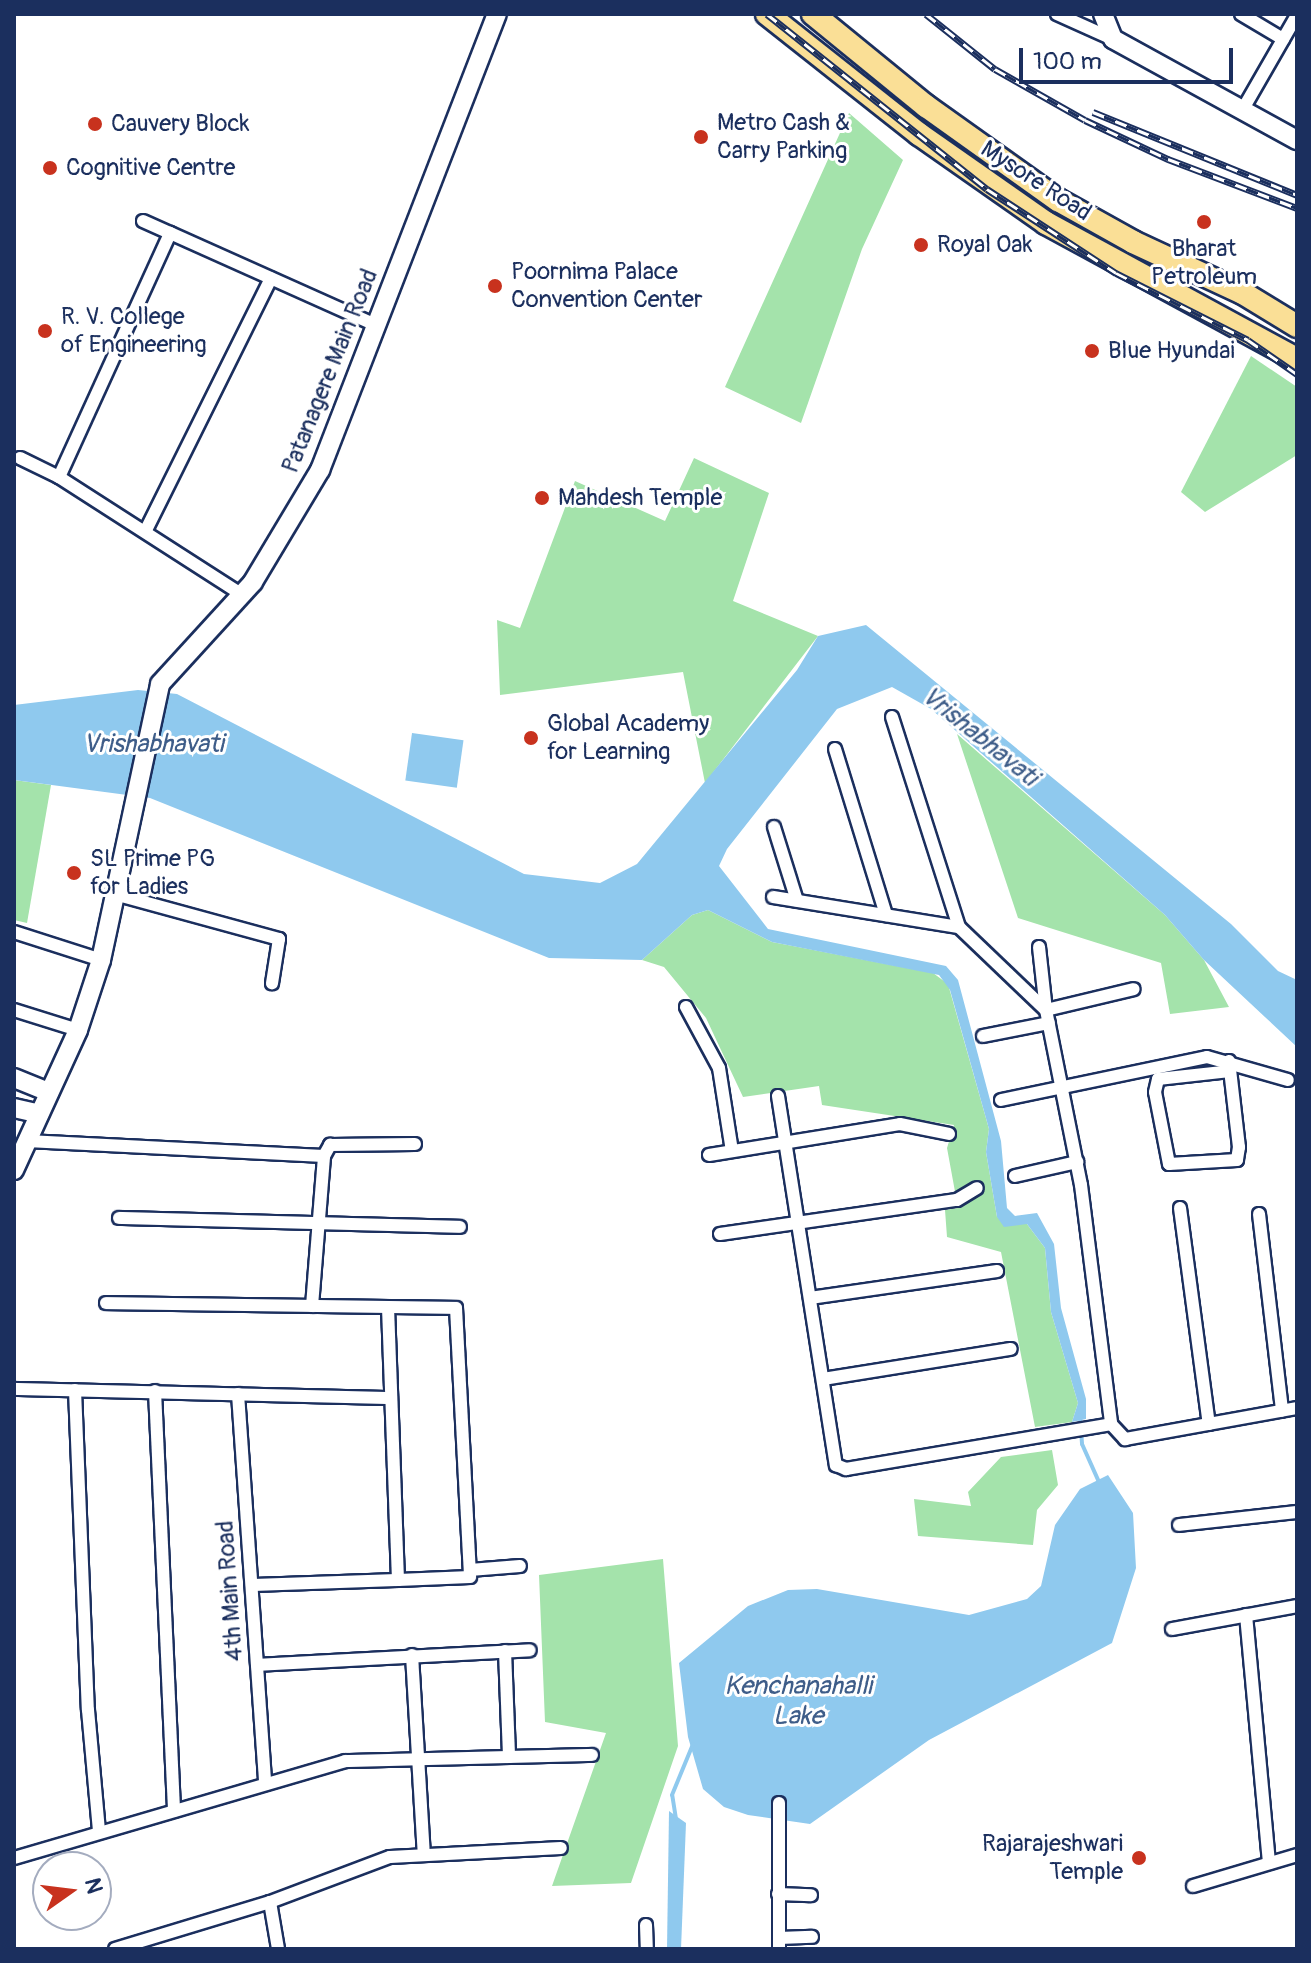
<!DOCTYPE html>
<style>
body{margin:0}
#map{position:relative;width:1311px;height:1963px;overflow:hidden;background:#fff;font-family:Pangolin,sans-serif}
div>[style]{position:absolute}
.green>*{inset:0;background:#a4e3ab}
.water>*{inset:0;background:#8fc9ee;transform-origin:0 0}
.stream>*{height:4px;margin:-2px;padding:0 2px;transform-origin:2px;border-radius:2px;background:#8fc9ee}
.roads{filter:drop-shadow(2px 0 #1b2f5e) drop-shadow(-2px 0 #1b2f5e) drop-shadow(0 2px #1b2f5e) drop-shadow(0 -2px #1b2f5e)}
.street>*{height:12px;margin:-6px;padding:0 6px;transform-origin:6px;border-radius:6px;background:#fff}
.secondary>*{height:18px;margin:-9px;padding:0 9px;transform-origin:9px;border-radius:9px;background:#fff}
.highway>*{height:22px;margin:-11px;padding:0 11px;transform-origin:11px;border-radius:11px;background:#fadf96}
.rail>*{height:7px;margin-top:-3.5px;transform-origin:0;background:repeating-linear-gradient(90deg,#fff 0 12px,#1b2f5e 0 24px);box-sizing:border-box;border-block:2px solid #1b2f5e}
.dots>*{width:22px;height:22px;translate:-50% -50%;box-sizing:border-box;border:4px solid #fff;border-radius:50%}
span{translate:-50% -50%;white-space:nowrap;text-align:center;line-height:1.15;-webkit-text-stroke:6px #fff;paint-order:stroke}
.poi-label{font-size:24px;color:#1b2f5e}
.left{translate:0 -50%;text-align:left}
.right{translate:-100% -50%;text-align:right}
.street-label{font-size:24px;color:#1b2f5e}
.water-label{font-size:26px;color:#3e5d89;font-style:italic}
.frame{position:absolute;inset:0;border:16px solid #1b2f5e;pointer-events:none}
.north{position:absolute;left:32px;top:1851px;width:80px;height:80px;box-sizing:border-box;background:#fff;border:2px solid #a4acbf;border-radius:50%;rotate:76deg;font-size:22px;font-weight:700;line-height:32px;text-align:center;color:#1b2f5e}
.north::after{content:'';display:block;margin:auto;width:28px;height:36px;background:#c8321e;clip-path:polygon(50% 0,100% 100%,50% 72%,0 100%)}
.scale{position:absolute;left:1019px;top:48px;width:214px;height:36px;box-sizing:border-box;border:4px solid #1b2f5e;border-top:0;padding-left:10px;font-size:24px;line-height:28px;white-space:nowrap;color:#1b2f5e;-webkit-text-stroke:6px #fff;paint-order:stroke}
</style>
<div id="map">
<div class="green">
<i style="clip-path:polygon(849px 113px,903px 160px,862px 249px,801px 423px,725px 387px)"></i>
<i style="clip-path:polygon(1251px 356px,1297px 387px,1297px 455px,1205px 512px,1181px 492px)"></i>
<i style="clip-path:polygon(694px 458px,769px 493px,733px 601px,818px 636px,705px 783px,683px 672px,500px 695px,497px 620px,520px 628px,575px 481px,665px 521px)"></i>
<i style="clip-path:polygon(957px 734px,1165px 915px,1204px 960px,1229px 1007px,1170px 1014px,1161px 963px,1018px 918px)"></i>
<i style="clip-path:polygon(14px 780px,51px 785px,27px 923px,14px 920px)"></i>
<i style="clip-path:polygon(708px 910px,772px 942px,933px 973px,948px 984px,989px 1129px,986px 1152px,997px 1217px,1027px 1224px,1045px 1248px,1051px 1312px,1078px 1403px,1072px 1422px,1035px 1427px,1001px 1252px,947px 1237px,945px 1210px,958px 1208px,947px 1148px,954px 1125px,822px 1105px,819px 1086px,743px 1097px,706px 1018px,664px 967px,642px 960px,692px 915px)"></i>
<i style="clip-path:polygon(1052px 1450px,1058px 1485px,1037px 1510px,1033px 1545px,918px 1536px,914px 1499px,971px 1506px,968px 1492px,1001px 1457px)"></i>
<i style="clip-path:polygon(663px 1559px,678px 1746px,631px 1883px,552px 1886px,606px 1733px,545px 1722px,539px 1575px)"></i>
</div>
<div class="water">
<i style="clip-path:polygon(866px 625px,1231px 924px,1278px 971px,1297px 980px,1297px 1047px,1204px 960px,1165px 915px,931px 709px,892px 687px,837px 709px,727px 849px,719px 866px,768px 929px,946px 966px,958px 980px,1001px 1141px,1007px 1208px,1015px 1216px,1037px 1213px,1054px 1244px,1061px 1308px,1086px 1399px,1086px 1419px,1072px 1422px,1078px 1403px,1051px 1312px,1045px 1248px,1027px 1224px,1004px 1227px,997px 1217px,986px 1152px,989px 1129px,950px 990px,939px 975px,772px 942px,708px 910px,692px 915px,642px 960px,549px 958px,150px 798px,14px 780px,14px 705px,138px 690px,177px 694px,524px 874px,600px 883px,637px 864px,797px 670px,818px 636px)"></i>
<i style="left:412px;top:733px;width:52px;height:48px;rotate:8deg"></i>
<i style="clip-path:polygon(1108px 1475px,1133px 1513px,1136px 1568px,1112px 1643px,929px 1740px,810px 1824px,748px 1815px,724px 1807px,703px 1789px,688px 1737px,679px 1663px,748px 1606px,788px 1590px,817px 1589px,969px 1615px,1027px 1599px,1041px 1586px,1055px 1525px,1080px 1489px)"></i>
<i style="clip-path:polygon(669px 1811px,686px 1823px,681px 1949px,667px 1949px)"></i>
</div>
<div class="stream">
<i style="left:1080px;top:1415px;width:29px;rotate:86deg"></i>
<i style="left:1082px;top:1444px;width:42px;rotate:65.9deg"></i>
<i style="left:676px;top:1819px;width:24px;rotate:-99deg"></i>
<i style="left:672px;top:1795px;width:55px;rotate:-67.6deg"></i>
</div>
<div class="roads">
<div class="street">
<i style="left:1057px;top:14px;width:61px;rotate:24.1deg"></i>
<i style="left:1241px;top:14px;width:49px;rotate:30.8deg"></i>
<i style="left:1243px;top:109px;width:108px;rotate:-60.1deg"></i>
<i style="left:143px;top:221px;width:30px;rotate:24deg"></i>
<i style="left:20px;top:458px;width:43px;rotate:26deg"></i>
<i style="left:146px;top:530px;width:281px;rotate:-63.6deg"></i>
<i style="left:241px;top:594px;width:216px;rotate:-147.3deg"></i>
<i style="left:59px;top:477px;width:268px;rotate:-65.5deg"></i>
<i style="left:170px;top:233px;width:226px;rotate:24.1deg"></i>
<i style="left:892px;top:717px;width:220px;rotate:72.3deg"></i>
<i style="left:835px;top:749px;width:174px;rotate:72.9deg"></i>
<i style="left:774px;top:827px;width:77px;rotate:72.7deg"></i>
<i style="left:118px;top:895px;width:167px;rotate:15.3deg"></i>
<i style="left:279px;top:939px;width:45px;rotate:99deg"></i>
<i style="left:773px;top:897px;width:188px;rotate:9.2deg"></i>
<i style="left:959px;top:927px;width:120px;rotate:43.7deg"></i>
<i style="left:1046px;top:1010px;width:178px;rotate:78.7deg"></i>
<i style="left:1081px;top:1185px;width:241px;rotate:82.8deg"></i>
<i style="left:1111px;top:1424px;width:21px;rotate:47deg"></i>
<i style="left:1125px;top:1439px;width:175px;rotate:-10.2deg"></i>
<i style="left:14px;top:932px;width:91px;rotate:17.8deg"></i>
<i style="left:1039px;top:947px;width:63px;rotate:83.7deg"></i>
<i style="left:1046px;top:1010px;width:90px;rotate:-13.4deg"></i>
<i style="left:686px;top:1007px;width:69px;rotate:61.6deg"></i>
<i style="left:719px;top:1068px;width:84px;rotate:81.1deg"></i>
<i style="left:14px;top:1010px;width:67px;rotate:17.4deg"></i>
<i style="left:983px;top:1036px;width:67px;rotate:-11.1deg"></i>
<i style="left:1229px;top:1061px;width:87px;rotate:83.4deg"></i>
<i style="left:1239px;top:1147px;width:13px;rotate:99deg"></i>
<i style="left:1237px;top:1160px;width:68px;rotate:176.6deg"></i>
<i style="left:1169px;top:1164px;width:73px;rotate:-101deg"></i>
<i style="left:1155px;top:1092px;width:13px;rotate:-77deg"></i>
<i style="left:1158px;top:1079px;width:72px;rotate:-6.3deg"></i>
<i style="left:778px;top:1096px;width:374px;rotate:81.1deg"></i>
<i style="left:836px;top:1465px;width:11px;rotate:22deg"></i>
<i style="left:846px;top:1469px;width:269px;rotate:-9.6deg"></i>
<i style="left:1001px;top:1100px;width:210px;rotate:-11.8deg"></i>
<i style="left:1207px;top:1057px;width:84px;rotate:15.9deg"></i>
<i style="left:27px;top:1141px;width:297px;rotate:2.9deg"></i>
<i style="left:324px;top:1156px;width:13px;rotate:-61deg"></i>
<i style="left:330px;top:1145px;width:85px;rotate:-0.7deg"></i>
<i style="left:709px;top:1155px;width:193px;rotate:-9.2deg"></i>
<i style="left:900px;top:1124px;width:50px;rotate:11.5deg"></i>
<i style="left:1015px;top:1176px;width:64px;rotate:-12.7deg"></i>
<i style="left:1180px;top:1208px;width:218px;rotate:82.4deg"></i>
<i style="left:1259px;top:1214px;width:198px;rotate:83.3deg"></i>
<i style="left:119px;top:1218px;width:341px;rotate:1.5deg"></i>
<i style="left:720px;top:1234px;width:239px;rotate:-8.2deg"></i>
<i style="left:957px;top:1200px;width:23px;rotate:-31deg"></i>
<i style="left:810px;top:1298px;width:189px;rotate:-8.2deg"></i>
<i style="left:106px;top:1303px;width:350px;rotate:0.8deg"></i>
<i style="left:456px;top:1308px;width:269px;rotate:87deg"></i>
<i style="left:470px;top:1577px;width:72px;rotate:177.6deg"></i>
<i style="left:312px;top:1306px;width:150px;rotate:-85.4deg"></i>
<i style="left:823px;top:1379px;width:190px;rotate:-9.1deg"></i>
<i style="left:14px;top:1389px;width:377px;rotate:1.4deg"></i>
<i style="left:75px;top:1390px;width:320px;rotate:87.7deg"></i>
<i style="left:88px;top:1710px;width:122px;rotate:84.8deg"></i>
<i style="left:155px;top:1391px;width:420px;rotate:87.4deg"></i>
<i style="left:238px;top:1394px;width:391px;rotate:86deg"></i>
<i style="left:1179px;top:1525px;width:119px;rotate:-6.3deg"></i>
<i style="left:470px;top:1570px;width:50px;rotate:-4.6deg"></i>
<i style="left:252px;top:1585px;width:146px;rotate:-2deg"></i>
<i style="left:398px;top:1580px;width:271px;rotate:-92.1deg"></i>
<i style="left:1246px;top:1615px;width:249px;rotate:84.7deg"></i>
<i style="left:1172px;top:1629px;width:127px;rotate:-10.4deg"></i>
<i style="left:505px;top:1651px;width:106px;rotate:87.8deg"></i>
<i style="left:412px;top:1655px;width:200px;rotate:86.6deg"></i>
<i style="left:257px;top:1665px;width:273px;rotate:-3.1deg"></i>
<i style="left:779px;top:1803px;width:146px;rotate:90deg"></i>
<i style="left:14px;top:1858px;width:345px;rotate:-16.3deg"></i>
<i style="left:345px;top:1761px;width:247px;rotate:-1.4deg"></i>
<i style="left:1193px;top:1886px;width:109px;rotate:-16.6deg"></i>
<i style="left:778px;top:1894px;width:33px;rotate:2deg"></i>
<i style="left:270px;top:1902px;width:48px;rotate:80.3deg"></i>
<i style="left:646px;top:1925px;width:24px;rotate:88deg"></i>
<i style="left:779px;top:1938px;width:33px;rotate:-2deg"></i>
<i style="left:115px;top:1949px;width:162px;rotate:-16.9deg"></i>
<i style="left:270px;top:1902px;width:128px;rotate:-20.6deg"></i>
<i style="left:390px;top:1857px;width:171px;rotate:-3deg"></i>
</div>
<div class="secondary">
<i style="left:1103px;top:14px;width:27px;rotate:68deg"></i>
<i style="left:1113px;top:39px;width:210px;rotate:28.8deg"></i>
<i style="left:14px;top:1078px;width:38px;rotate:22deg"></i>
<i style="left:14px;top:1108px;width:26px;rotate:13deg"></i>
<i style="left:14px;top:1170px;width:154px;rotate:-65.4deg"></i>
<i style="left:78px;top:1030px;width:74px;rotate:-71.8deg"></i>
<i style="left:101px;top:960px;width:282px;rotate:-77.9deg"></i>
<i style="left:160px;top:684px;width:138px;rotate:-47.6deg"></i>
<i style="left:253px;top:582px;width:131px;rotate:-59.1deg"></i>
<i style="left:320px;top:470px;width:489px;rotate:-68.8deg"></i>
</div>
<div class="highway">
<i style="left:767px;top:14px;width:194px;rotate:38.3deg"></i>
<i style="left:919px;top:134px;width:155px;rotate:35deg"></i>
<i style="left:1046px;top:223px;width:285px;rotate:28.5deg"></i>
<i style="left:813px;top:14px;width:146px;rotate:39.2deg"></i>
<i style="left:926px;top:106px;width:162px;rotate:35.5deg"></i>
<i style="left:1058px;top:200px;width:86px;rotate:29.2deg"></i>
<i style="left:1133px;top:242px;width:121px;rotate:24.9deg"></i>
<i style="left:1243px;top:293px;width:63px;rotate:31.4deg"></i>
</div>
</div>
<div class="rail">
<i style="left:767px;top:14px;width:281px;rotate:38.5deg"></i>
<i style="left:987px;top:189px;width:154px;rotate:33.1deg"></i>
<i style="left:1116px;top:273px;width:148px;rotate:26.9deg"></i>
<i style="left:1248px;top:340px;width:60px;rotate:34.8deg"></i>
<i style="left:926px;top:14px;width:88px;rotate:38.6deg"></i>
<i style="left:995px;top:69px;width:103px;rotate:29.5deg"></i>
<i style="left:1085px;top:120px;width:92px;rotate:25.2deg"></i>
<i style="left:1168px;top:159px;width:138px;rotate:20.8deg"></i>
<i style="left:1093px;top:112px;width:220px;rotate:22.1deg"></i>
</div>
<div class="dots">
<i style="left:95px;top:124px;background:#c8321e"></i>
<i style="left:701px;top:137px;background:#c8321e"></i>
<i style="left:50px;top:168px;background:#c8321e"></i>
<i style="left:1204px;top:222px;background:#c8321e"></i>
<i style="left:921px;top:245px;background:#c8321e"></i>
<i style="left:495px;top:286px;background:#c8321e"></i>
<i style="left:45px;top:331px;background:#c8321e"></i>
<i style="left:1092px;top:351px;background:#c8321e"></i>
<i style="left:542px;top:498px;background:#c8321e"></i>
<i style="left:531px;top:738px;background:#c8321e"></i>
<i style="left:74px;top:873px;background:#c8321e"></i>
<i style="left:1139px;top:1858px;background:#c8321e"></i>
</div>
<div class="poi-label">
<span class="left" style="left:717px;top:137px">Metro Cash &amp;<br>Carry Parking</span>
<span class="left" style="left:111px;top:124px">Cauvery Block</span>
<span class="left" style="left:66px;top:168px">Cognitive Centre</span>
<span class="left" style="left:937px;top:245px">Royal Oak</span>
<span style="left:1204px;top:263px">Bharat<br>Petroleum</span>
<span class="left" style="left:511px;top:286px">Poornima Palace<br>Convention Center</span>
<span class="left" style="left:61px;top:331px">R. V. College<br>of Engineering</span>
<span class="left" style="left:1108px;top:351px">Blue Hyundai</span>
<span class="left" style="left:558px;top:498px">Mahdesh Temple</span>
<span class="left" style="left:547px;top:738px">Global Academy<br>for Learning</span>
<span class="left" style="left:90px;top:873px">SL Prime PG<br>for Ladies</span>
<span class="right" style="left:1123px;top:1858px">Rajarajeshwari<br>Temple</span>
</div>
<div class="street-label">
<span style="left:1036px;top:181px;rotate:33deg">Mysore Road</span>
<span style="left:330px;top:371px;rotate:-68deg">Patanagere Main Road</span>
<span style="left:230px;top:1591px;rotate:-94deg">4th Main Road</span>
</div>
<div class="water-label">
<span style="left:979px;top:737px;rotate:39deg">Vrishabhavati</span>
<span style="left:153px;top:745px">Vrishabhavati</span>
<span style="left:798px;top:1702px">Kenchanahalli<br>Lake</span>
</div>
<div class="frame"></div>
<div class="north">N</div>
<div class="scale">100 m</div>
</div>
